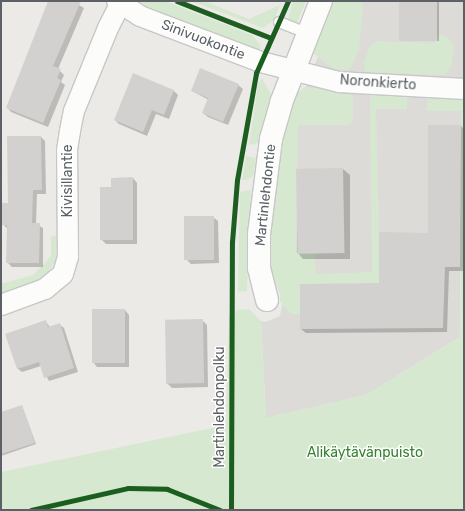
<!DOCTYPE html>
<meta charset="utf-8">
<style>
body{margin:0}
#map{position:relative;width:465px;height:511px;overflow:hidden;background:#eceae6;font-family:Rubik,sans-serif}
div>[style]{position:absolute}
.industrial>*{inset:0;background:#dddbd7}
.green>*{inset:0;background:#d6e9d0}
.shadow>*{inset:0;background:#0003;transform-origin:0 0}
.building>*{inset:0;background:#d3d1cf;transform-origin:0 0}
.roads{filter:drop-shadow(1px 0 #c7c7c7) drop-shadow(-1px 0 #c7c7c7) drop-shadow(0 1px #c7c7c7) drop-shadow(0 -1px #c7c7c7)}
.lane>*{height:10px;margin:-5px;padding:0 5px;transform-origin:5px;border-radius:5px;background:#fcfcfb}
.street>*{height:20px;margin:-10px;padding:0 10px;transform-origin:10px;border-radius:10px;background:#fcfcfb}
.secondary>*{height:22px;margin:-11px;padding:0 11px;transform-origin:11px;border-radius:11px;background:#fcfcfb}
.cycleway>*{height:5px;margin:-2.5px;padding:0 2.5px;transform-origin:2.5px;border-radius:2.5px;background:#1b5e20}
span{translate:-50% -50%;white-space:nowrap;text-align:center;line-height:1.15;-webkit-text-stroke:3px #fff;paint-order:stroke}
.street-label{font-size:14px;color:#5b6165}
.park-label{font-size:14px;color:#35822f}
.frame{position:absolute;inset:0;border:2px solid #5b6165;pointer-events:none}
</style>
<div id="map">
<div class="industrial">
<i style="clip-path:polygon(340px 1px,464px 1px,464px 268px,460px 268px,460px 337px,366px 395px,266px 418px,261px 321px,266px 322px,280px 316px,285px 289px,296px 112px)"></i>
</div>
<div class="green">
<i style="clip-path:polygon(140px 1px,165px 1px,252px 35px,261px 46px,259px 51px,147px 7px)"></i>
<i style="clip-path:polygon(191px 1px,204px 1px,249px 19px,280px 5px,274px 20px,263px 28px)"></i>
<i style="clip-path:polygon(293px 1px,306px 1px,297px 23px,288px 20px)"></i>
<i style="clip-path:polygon(331px 1px,363px 1px,359px 50px,351px 67px,347px 70px,334px 69px,314px 54px,313px 48px)"></i>
<i style="clip-path:polygon(435px 35px,444px 35px,450px 40px,454px 47px,451px 67px,444px 75px,365px 72px,364px 63px,370px 46px,376px 41px,435px 43px)"></i>
<i style="clip-path:polygon(262px 78px,271px 94px,261px 140px,254px 145px,249px 144px,258px 85px)"></i>
<i style="clip-path:polygon(305px 87px,349px 93px,353px 98px,353px 120px,350px 125px,298px 125px,296px 253px,314px 253px,316px 274px,372px 272px,370px 98px,372px 94px,407px 94px,407px 109px,376px 109px,379px 232px,436px 283px,301px 284px,300px 314px,291px 314px,280px 301px,280px 294px,267px 264px,273px 181px,286px 123px,296px 94px)"></i>
<i style="clip-path:polygon(428px 95px,464px 96px,464px 510px,1px 510px,1px 472px,226px 425px,229px 316px,238px 310px,249px 309px,261px 321px,266px 418px,366px 395px,460px 337px,461px 111px,427px 111px)"></i>
<i style="clip-path:polygon(246px 156px,256px 158px,253px 177px,245px 180px,242px 180px)"></i>
<i style="clip-path:polygon(251px 190px,247px 291px,238px 292px,240px 192px)"></i>
<i style="clip-path:polygon(60px 235px,57px 259px,47px 273px,33px 283px,1px 293px,1px 284px,33px 275px,51px 256px,51px 236px)"></i>
</div>
<div class="shadow">
<i style="clip-path:polygon(49px 1px,72px 1px,84px 8px,58px 69px,64px 75px,61px 82px,65px 85px,48px 127px,11px 112px,7px 107px)"></i>
<i style="left:400px;top:1px;width:39px;height:40px"></i>
<i style="clip-path:polygon(238px 85px,243px 89px,228px 125px,208px 117px,203px 113px,209px 100px,192px 91px)"></i>
<i style="clip-path:polygon(174px 91px,178px 95px,169px 119px,156px 114px,147px 136px,119px 124px,115px 120px)"></i>
<i style="clip-path:polygon(461px 126px,464px 129px,464px 271px,449px 271px,447px 332px,306px 333px,301px 329px,380px 284px,429px 234px)"></i>
<i style="clip-path:polygon(41px 137px,45px 141px,46px 194px,37px 194px,36px 224px,43px 228px,43px 267px,12px 267px,7px 262px,8px 229px,3px 224px,9px 204px)"></i>
<i style="clip-path:polygon(343px 169px,350px 175px,350px 259px,303px 259px,297px 252px,297px 170px)"></i>
<i style="clip-path:polygon(133px 178px,137px 183px,137px 244px,106px 244px,101px 239px,112px 188px)"></i>
<i style="clip-path:polygon(213px 217px,218px 221px,219px 263px,191px 264px,187px 260px)"></i>
<i style="clip-path:polygon(125px 310px,129px 315px,129px 367px,97px 367px,93px 362px)"></i>
<i style="clip-path:polygon(202px 320px,207px 325px,208px 387px,172px 388px,167px 383px)"></i>
<i style="clip-path:polygon(46px 322px,50px 327px,59px 324px,64px 328px,78px 372px,49px 381px,41px 366px,22px 372px,17px 368px)"></i>
<i style="clip-path:polygon(22px 406px,36px 444px,1px 456px,1px 413px)"></i>
</div>
<div class="building">
<i style="clip-path:polygon(48px 1px,81px 1px,53px 66px,61px 69px,57px 78px,61px 80px,43px 123px,6px 108px)"></i>
<i style="left:399px;top:1px;width:38px;height:40px"></i>
<i style="clip-path:polygon(200px 68px,239px 84px,223px 122px,202px 113px,208px 98px,191px 91px)"></i>
<i style="clip-path:polygon(133px 73px,174px 90px,164px 115px,152px 110px,143px 132px,114px 120px)"></i>
<i style="clip-path:polygon(428px 125px,461px 125px,460px 267px,445px 267px,443px 328px,300px 329px,300px 284px,379px 283px,379px 232px,428px 233px)"></i>
<i style="clip-path:polygon(7px 136px,41px 136px,42px 190px,33px 190px,32px 223px,40px 223px,39px 263px,6px 263px,7px 225px,2px 225px,2px 203px,8px 203px)"></i>
<i style="left:343px;top:168px;width:85px;height:47px;rotate:89deg"></i>
<i style="clip-path:polygon(133px 177px,133px 240px,100px 240px,100px 187px,111px 187px,111px 178px)"></i>
<i style="left:184px;top:216px;width:30px;height:44px"></i>
<i style="left:92px;top:309px;width:33px;height:54px"></i>
<i style="left:203px;top:319px;width:64px;height:38px;rotate:89deg"></i>
<i style="clip-path:polygon(46px 320px,48px 327px,60px 323px,74px 368px,44px 378px,39px 362px,17px 369px,5px 334px)"></i>
<i style="clip-path:polygon(22px 405px,35px 443px,1px 454px,1px 412px)"></i>
</div>
<div class="roads">
<div class="lane">
<i style="left:279px;top:22px;width:32px;rotate:22deg"></i>
</div>
<div class="street">
<i style="left:117px;top:1px;width:27px;rotate:33deg"></i>
<i style="left:140px;top:16px;width:129px;rotate:20.8deg"></i>
<i style="left:261px;top:62px;width:81px;rotate:14.4deg"></i>
<i style="left:339px;top:82px;width:125px;rotate:3.2deg"></i>
<i style="left:1px;top:305px;width:47px;rotate:-20deg"></i>
<i style="left:45px;top:289px;width:23px;rotate:-40deg"></i>
<i style="left:63px;top:274px;width:18px;rotate:-74deg"></i>
<i style="left:68px;top:257px;width:107px;rotate:-90.5deg"></i>
<i style="left:67px;top:150px;width:19px;rotate:-81deg"></i>
<i style="left:70px;top:131px;width:20px;rotate:-79deg"></i>
<i style="left:74px;top:111px;width:90px;rotate:-67.7deg"></i>
<i style="left:108px;top:28px;width:30px;rotate:-63deg"></i>
</div>
<div class="secondary">
<i style="left:267px;top:300px;width:33px;rotate:-104deg"></i>
<i style="left:259px;top:268px;width:34px;rotate:-90deg"></i>
<i style="left:259px;top:234px;width:96px;rotate:-82.8deg"></i>
<i style="left:271px;top:139px;width:37px;rotate:-74deg"></i>
<i style="left:281px;top:103px;width:110px;rotate:-68.6deg"></i>
</div>
</div>
<div class="cycleway">
<i style="left:177px;top:1px;width:101px;rotate:21.5deg"></i>
<i style="left:31px;top:510px;width:99px;rotate:-12.8deg"></i>
<i style="left:128px;top:488px;width:39px;rotate:1deg"></i>
<i style="left:167px;top:489px;width:57px;rotate:21.6deg"></i>
<i style="left:231px;top:510px;width:268px;rotate:-89.8deg"></i>
<i style="left:232px;top:242px;width:62px;rotate:-85.4deg"></i>
<i style="left:237px;top:180px;width:109px;rotate:-79.9deg"></i>
<i style="left:256px;top:73px;width:79px;rotate:-66deg"></i>
</div>
<div class="street-label">
<span style="left:203px;top:40px;rotate:21deg">Sinivuokontie</span>
<span style="left:378px;top:83px;rotate:4deg">Noronkierto</span>
<span style="left:68px;top:181px;rotate:-90deg">Kivisillantie</span>
<span style="left:266px;top:195px;rotate:-84deg">Martinlehdontie</span>
<span style="left:220px;top:407px;rotate:-90deg">Martinlehdonpolku</span>
</div>
<div class="park-label">
<span style="left:365px;top:453px">Alikäytävänpuisto</span>
</div>
<div class="frame"></div>
</div>
